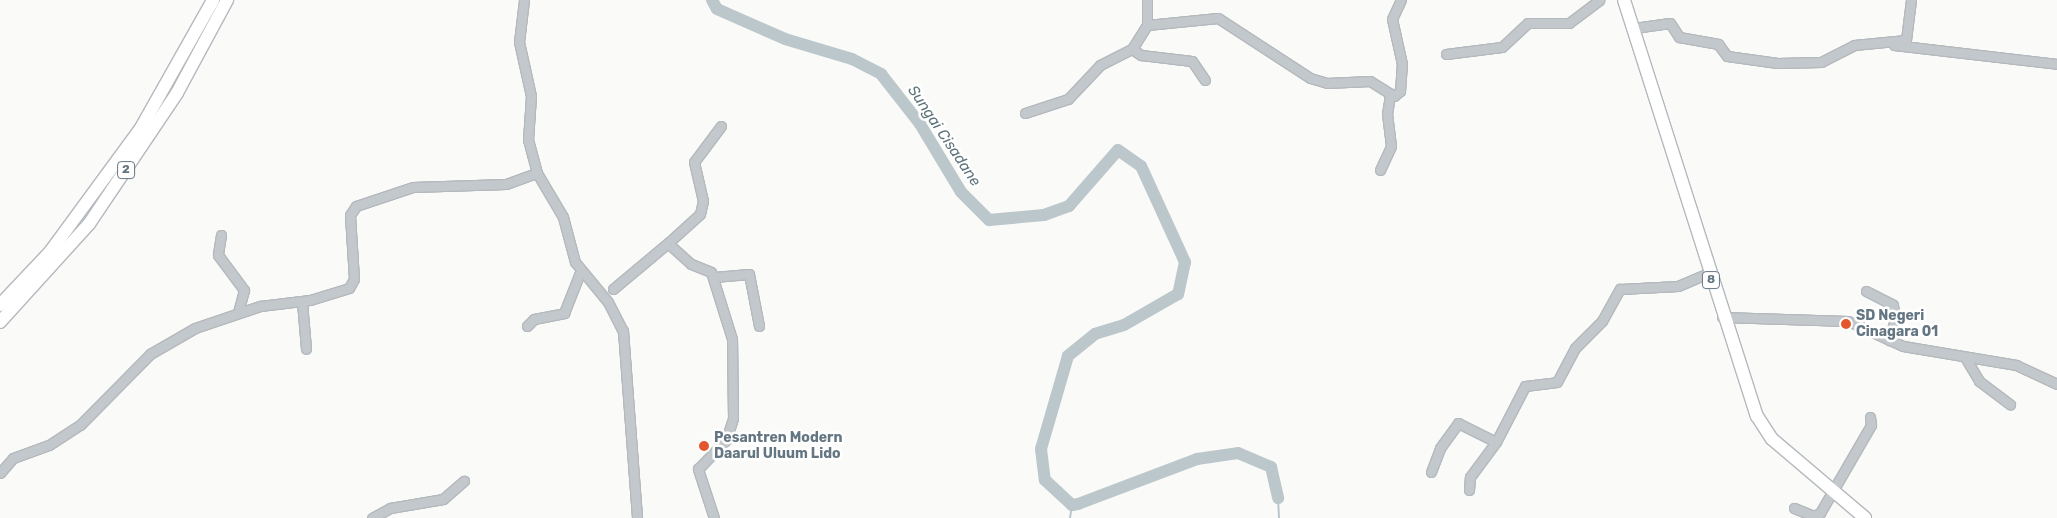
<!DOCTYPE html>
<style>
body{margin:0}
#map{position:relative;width:2057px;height:518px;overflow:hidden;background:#fafaf8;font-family:Rubik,sans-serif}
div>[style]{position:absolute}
.stream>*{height:2px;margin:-1px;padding:0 1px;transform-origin:1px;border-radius:1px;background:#bbc7cb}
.river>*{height:12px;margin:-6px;padding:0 6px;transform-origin:6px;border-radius:6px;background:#bbc7cb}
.roads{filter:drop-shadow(1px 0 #b4b9bd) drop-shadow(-1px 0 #b4b9bd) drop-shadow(0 1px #b4b9bd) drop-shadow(0 -1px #b4b9bd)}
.minor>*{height:9px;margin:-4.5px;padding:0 4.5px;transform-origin:4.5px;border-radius:4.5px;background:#c3c8cc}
.highway>*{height:12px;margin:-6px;padding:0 6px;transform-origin:6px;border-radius:6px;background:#fff}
.dots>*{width:14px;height:14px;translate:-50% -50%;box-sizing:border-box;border:2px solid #fff;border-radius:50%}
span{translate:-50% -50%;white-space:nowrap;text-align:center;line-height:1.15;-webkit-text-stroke:5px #fff;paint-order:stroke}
.shield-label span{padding:1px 4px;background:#fff;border:1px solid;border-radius:4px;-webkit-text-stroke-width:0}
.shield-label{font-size:12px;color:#657683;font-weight:700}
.poi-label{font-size:14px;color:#657683;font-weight:700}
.left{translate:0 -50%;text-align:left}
.water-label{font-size:15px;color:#60757c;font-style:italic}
</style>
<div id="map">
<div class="stream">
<i style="left:1278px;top:498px;width:20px;rotate:87deg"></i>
<i style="left:1070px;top:518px;width:13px;rotate:-81deg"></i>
</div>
<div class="river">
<i style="left:712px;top:0;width:10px;rotate:61deg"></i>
<i style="left:717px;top:9px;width:74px;rotate:23.8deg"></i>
<i style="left:785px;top:39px;width:70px;rotate:16.6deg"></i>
<i style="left:852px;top:59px;width:33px;rotate:27deg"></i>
<i style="left:881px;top:74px;width:63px;rotate:52deg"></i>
<i style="left:920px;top:124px;width:79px;rotate:58.9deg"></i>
<i style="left:961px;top:192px;width:40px;rotate:45deg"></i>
<i style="left:989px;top:220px;width:55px;rotate:-5.2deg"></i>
<i style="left:1044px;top:215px;width:27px;rotate:-20deg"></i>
<i style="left:1069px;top:206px;width:74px;rotate:-48.8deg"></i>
<i style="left:1118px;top:150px;width:28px;rotate:35deg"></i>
<i style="left:1141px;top:166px;width:106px;rotate:65.4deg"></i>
<i style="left:1185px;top:262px;width:33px;rotate:102deg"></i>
<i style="left:1178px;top:294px;width:62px;rotate:150.1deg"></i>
<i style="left:1124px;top:325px;width:30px;rotate:163deg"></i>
<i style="left:1095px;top:334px;width:35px;rotate:141deg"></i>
<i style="left:1068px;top:356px;width:97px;rotate:106.2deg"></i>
<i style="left:1041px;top:449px;width:31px;rotate:83deg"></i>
<i style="left:1045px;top:480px;width:37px;rotate:43deg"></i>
<i style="left:1072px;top:505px;width:6px;rotate:-9deg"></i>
<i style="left:1078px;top:504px;width:127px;rotate:-20.7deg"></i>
<i style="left:1197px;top:459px;width:41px;rotate:-8.3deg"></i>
<i style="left:1238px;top:453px;width:36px;rotate:23deg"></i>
<i style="left:1271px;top:467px;width:32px;rotate:77deg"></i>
</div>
<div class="roads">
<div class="minor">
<i style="left:1147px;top:25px;width:25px;rotate:-90deg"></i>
<i style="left:1634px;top:28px;width:36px;rotate:-8deg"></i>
<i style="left:1670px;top:23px;width:17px;rotate:57deg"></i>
<i style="left:1679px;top:37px;width:40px;rotate:10deg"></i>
<i style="left:1718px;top:44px;width:15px;rotate:53deg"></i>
<i style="left:1727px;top:56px;width:51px;rotate:7.8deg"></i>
<i style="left:1778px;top:63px;width:43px;rotate:-1.3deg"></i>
<i style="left:1821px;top:62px;width:37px;rotate:-27deg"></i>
<i style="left:1854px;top:45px;width:52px;rotate:-5.5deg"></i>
<i style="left:1906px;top:40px;width:40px;rotate:-82.9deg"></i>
<i style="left:1894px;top:45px;width:164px;rotate:6.6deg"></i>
<i style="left:1132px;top:49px;width:11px;rotate:34deg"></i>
<i style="left:1141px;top:55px;width:51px;rotate:6.7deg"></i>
<i style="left:1192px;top:61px;width:23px;rotate:56deg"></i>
<i style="left:1446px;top:54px;width:56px;rotate:-7.1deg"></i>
<i style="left:1502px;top:47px;width:35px;rotate:-43deg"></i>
<i style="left:1528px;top:23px;width:41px"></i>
<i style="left:1569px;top:23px;width:38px;rotate:-37deg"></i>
<i style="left:1025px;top:113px;width:45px;rotate:-18deg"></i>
<i style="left:1068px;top:99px;width:47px;rotate:-46.7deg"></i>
<i style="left:1100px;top:65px;width:36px;rotate:-27deg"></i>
<i style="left:1132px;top:49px;width:28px;rotate:-58deg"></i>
<i style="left:1147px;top:25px;width:71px;rotate:-5.6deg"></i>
<i style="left:1218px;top:18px;width:110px;rotate:33.1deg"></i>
<i style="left:1310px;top:78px;width:18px;rotate:16deg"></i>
<i style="left:1327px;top:83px;width:43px;rotate:-2.7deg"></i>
<i style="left:1370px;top:81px;width:28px;rotate:32deg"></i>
<i style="left:1394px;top:96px;width:8px;rotate:-40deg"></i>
<i style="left:1400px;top:91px;width:27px;rotate:-86deg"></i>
<i style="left:1402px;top:64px;width:46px;rotate:-102.5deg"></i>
<i style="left:1392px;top:19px;width:21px;rotate:-65deg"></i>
<i style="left:1380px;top:170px;width:26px;rotate:-65deg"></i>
<i style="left:1391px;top:146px;width:32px;rotate:-97deg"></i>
<i style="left:1387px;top:114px;width:18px;rotate:-81deg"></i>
<i style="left:537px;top:173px;width:51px;rotate:59.4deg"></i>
<i style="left:563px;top:217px;width:47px;rotate:75.1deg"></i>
<i style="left:575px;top:262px;width:52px;rotate:50.5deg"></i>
<i style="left:608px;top:302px;width:33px;rotate:63deg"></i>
<i style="left:623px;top:331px;width:188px;rotate:85.7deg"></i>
<i style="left:221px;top:235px;width:20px;rotate:99deg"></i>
<i style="left:218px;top:255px;width:44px;rotate:53.4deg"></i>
<i style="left:244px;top:290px;width:23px;rotate:105deg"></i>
<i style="left:714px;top:277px;width:35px;rotate:-5deg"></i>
<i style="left:749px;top:274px;width:53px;rotate:79.1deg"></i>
<i style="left:613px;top:289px;width:72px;rotate:-39.9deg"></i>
<i style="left:1866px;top:291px;width:30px;rotate:27deg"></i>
<i style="left:1893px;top:305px;width:14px;rotate:82deg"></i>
<i style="left:1895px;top:319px;width:22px;rotate:106deg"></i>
<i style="left:302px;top:302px;width:47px;rotate:85.1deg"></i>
<i style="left:1722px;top:317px;width:126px;rotate:1.8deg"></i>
<i style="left:1848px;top:321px;width:60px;rotate:24.4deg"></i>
<i style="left:1903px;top:346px;width:115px;rotate:9.5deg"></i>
<i style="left:2016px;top:365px;width:45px;rotate:24.9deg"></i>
<i style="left:527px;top:326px;width:10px;rotate:-45deg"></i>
<i style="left:534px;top:319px;width:31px;rotate:-11deg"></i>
<i style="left:564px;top:313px;width:46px;rotate:-68.4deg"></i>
<i style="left:1966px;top:359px;width:26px;rotate:59deg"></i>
<i style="left:1979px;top:381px;width:39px;rotate:37deg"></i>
<i style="left:1431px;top:472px;width:26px;rotate:-69deg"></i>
<i style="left:1440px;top:448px;width:31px;rotate:-54deg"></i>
<i style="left:1458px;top:423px;width:42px;rotate:26.6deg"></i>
<i style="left:0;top:473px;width:20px;rotate:-49deg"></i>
<i style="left:13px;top:458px;width:38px;rotate:-20deg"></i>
<i style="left:49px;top:445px;width:37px;rotate:-33deg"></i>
<i style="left:80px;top:425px;width:100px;rotate:-45.4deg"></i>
<i style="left:150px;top:354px;width:52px;rotate:-30deg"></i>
<i style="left:195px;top:328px;width:69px;rotate:-18.7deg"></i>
<i style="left:260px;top:306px;width:50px;rotate:-6.8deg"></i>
<i style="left:310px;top:300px;width:41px;rotate:-17.1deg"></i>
<i style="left:349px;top:288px;width:10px;rotate:-61deg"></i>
<i style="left:354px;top:279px;width:64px;rotate:-93.6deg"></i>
<i style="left:350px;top:215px;width:11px;rotate:-56deg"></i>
<i style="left:356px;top:206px;width:60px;rotate:-18.4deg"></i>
<i style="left:413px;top:187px;width:93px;rotate:-1.8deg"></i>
<i style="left:506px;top:184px;width:33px;rotate:-20deg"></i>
<i style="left:537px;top:173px;width:34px;rotate:-105deg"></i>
<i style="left:528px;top:140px;width:44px;rotate:-86.1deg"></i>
<i style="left:531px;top:96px;width:55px;rotate:-102.5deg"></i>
<i style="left:519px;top:42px;width:42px;rotate:-83.2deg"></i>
<i style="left:1469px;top:490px;width:13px;rotate:-86deg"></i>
<i style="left:1470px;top:477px;width:44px;rotate:-53.4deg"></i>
<i style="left:1496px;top:442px;width:63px;rotate:-62.6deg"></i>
<i style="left:1525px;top:386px;width:32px;rotate:-7deg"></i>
<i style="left:1557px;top:382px;width:38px;rotate:-62deg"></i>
<i style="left:1575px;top:348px;width:38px;rotate:-45deg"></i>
<i style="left:1602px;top:321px;width:37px;rotate:-61deg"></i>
<i style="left:1620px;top:289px;width:58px;rotate:-3deg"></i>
<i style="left:1678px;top:286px;width:34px;rotate:-23deg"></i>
<i style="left:1794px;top:508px;width:22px;rotate:22deg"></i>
<i style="left:1814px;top:516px;width:7px;rotate:-27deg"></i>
<i style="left:1820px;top:513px;width:102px;rotate:-59.9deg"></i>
<i style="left:1871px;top:425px;width:8px;rotate:-97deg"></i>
<i style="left:372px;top:518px;width:21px;rotate:-29deg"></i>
<i style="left:390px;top:508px;width:54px;rotate:-9.6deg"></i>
<i style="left:443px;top:499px;width:28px;rotate:-41deg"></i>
<i style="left:714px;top:518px;width:52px;rotate:-108.1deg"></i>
<i style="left:698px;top:469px;width:40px;rotate:-46deg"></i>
<i style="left:726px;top:440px;width:23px;rotate:-72deg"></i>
<i style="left:733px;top:418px;width:79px;rotate:-90.7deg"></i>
<i style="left:732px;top:339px;width:70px;rotate:-107.4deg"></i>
<i style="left:711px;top:272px;width:22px;rotate:-158deg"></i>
<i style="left:691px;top:264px;width:31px;rotate:-138deg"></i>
<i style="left:668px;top:243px;width:43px;rotate:-42.2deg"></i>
<i style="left:700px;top:214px;width:13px;rotate:-77deg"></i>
<i style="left:703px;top:201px;width:40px;rotate:-103deg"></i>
<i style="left:694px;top:162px;width:45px;rotate:-53.1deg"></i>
</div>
<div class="highway">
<i style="left:1624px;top:0;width:437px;rotate:72.3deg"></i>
<i style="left:1757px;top:416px;width:27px;rotate:57deg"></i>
<i style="left:1772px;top:439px;width:122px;rotate:40.3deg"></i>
<i style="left:0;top:305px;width:73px;rotate:-46.7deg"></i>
<i style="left:50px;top:252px;width:154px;rotate:-53.7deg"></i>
<i style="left:141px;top:128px;width:147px;rotate:-60.6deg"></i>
<i style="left:0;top:322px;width:132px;rotate:-47.8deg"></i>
<i style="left:89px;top:224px;width:158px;rotate:-56.1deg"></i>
<i style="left:177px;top:93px;width:106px;rotate:-61.7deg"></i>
</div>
</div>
<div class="dots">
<i style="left:1846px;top:324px;background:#e4572e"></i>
<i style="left:704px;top:446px;background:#e4572e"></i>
</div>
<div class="shield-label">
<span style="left:126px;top:170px">2</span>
<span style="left:1711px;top:280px">8</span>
</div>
<div class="poi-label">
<span class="left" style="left:1856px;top:324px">SD Negeri<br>Cinagara 01</span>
<span class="left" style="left:714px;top:446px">Pesantren Modern<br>Daarul Uluum Lido</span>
</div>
<div class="water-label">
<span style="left:944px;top:136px;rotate:56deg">Sungai Cisadane</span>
</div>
</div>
